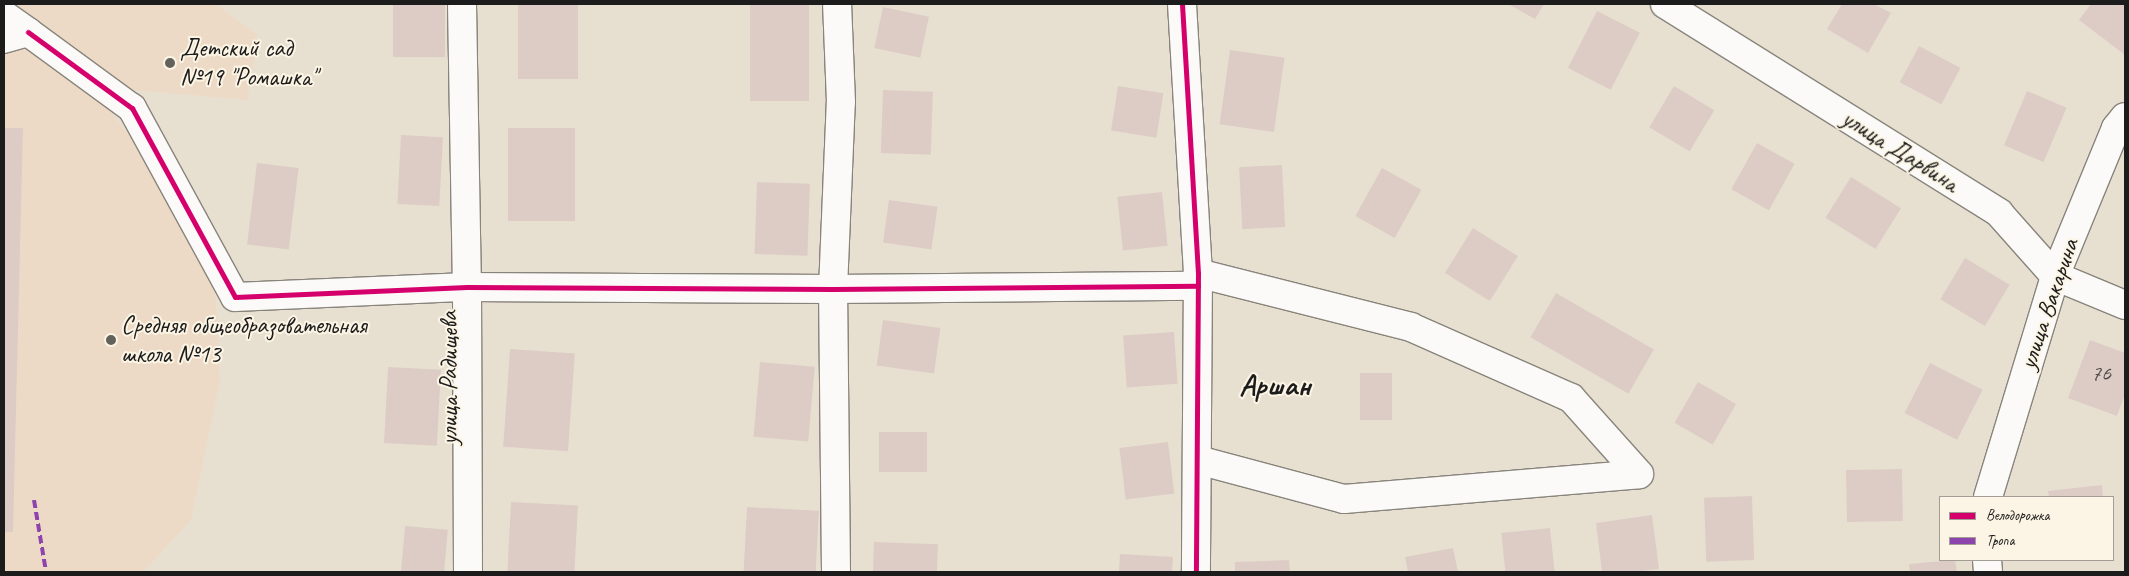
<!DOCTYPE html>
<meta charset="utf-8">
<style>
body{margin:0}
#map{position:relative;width:2129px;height:576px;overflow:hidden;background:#e7e0d0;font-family:Caveat,sans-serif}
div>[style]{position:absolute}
.built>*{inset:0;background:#eddac6}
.building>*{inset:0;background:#ddccc5;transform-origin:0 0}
.roads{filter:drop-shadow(1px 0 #88847c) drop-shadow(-1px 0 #88847c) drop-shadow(0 1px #88847c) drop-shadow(0 -1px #88847c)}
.minor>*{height:28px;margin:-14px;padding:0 14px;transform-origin:14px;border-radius:14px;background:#fbfaf8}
.quiet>*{height:4px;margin-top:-2px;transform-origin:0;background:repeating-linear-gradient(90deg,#8e44ad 0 8px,transparent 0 12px)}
.cycleway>*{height:5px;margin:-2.5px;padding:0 2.5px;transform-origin:2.5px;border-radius:2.5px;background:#d6006c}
.dots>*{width:14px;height:14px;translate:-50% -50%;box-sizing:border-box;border:2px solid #fcf5e5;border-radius:50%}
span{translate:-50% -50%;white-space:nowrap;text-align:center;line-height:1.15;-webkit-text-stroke:4px #fcf5e5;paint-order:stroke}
.number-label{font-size:22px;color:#4d4947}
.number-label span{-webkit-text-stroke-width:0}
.poi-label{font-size:25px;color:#1c1c1c}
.left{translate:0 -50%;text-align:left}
.street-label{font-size:25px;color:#1c1c1c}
.district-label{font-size:30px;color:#1c1c1c;font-weight:700}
.frame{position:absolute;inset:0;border:5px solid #1c1c1c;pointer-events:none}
.legend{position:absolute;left:1939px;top:496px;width:175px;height:65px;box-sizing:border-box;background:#fcf5e5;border:1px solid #a29e95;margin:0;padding:6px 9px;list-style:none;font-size:15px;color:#1c1c1c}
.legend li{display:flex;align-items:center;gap:10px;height:25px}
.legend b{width:25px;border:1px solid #a29e95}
</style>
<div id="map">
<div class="built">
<i style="clip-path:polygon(4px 4px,216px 4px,257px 35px,248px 100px,121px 89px)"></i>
<i style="clip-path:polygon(4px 30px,99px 98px,165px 179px,208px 261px,216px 298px,220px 381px,191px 520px,143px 572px,4px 572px)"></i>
</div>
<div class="building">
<i style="left:393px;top:4px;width:52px;height:53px"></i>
<i style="left:518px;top:4px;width:60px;height:75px"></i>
<i style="left:750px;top:4px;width:59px;height:97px"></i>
<i style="clip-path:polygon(1508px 4px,1544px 4px,1535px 19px)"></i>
<i style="clip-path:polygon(1842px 4px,1874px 4px,1891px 13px,1868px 53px,1827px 29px)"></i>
<i style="clip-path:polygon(2091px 4px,2125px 4px,2125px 55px,2079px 20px)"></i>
<i style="left:883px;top:7px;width:47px;height:42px;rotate:12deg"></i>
<i style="left:1597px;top:11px;width:48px;height:64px;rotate:27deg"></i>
<i style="left:1919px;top:46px;width:47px;height:41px;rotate:28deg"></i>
<i style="left:1230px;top:50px;width:55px;height:75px;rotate:8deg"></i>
<i style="left:1118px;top:86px;width:46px;height:45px;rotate:9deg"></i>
<i style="left:1674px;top:86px;width:47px;height:48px;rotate:31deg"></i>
<i style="left:883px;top:90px;width:50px;height:63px;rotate:2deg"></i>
<i style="left:2027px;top:91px;width:43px;height:59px;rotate:23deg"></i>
<i style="clip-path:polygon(4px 128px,23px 128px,13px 532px,4px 532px)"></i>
<i style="left:508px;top:128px;width:67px;height:93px"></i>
<i style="left:401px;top:135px;width:42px;height:69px;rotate:3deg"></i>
<i style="left:1757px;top:143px;width:43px;height:53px;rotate:29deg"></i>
<i style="left:257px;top:163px;width:42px;height:82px;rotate:7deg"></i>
<i style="left:1282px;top:165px;width:62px;height:43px;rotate:87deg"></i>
<i style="left:1382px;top:168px;width:45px;height:55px;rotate:29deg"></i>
<i style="left:1851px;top:177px;width:59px;height:48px;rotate:32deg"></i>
<i style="left:757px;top:182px;width:53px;height:72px;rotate:2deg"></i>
<i style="left:1162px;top:192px;width:54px;height:45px;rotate:84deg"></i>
<i style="left:889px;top:200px;width:49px;height:43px;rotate:8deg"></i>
<i style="left:1473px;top:228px;width:53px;height:53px;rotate:32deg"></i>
<i style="left:1965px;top:258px;width:52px;height:48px;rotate:31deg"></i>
<i style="left:1556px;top:293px;width:113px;height:51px;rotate:30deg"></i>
<i style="left:883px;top:320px;width:58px;height:46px;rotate:8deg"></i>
<i style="left:1174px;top:332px;width:52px;height:51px;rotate:86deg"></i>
<i style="clip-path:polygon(2090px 340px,2125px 353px,2125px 394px,2117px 416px,2068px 398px)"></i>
<i style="left:510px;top:349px;width:65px;height:98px;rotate:4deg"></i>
<i style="left:760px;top:362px;width:55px;height:75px;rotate:5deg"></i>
<i style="left:1930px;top:363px;width:59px;height:56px;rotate:27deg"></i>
<i style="left:388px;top:367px;width:53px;height:76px;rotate:3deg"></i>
<i style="left:1360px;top:373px;width:32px;height:47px"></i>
<i style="left:1698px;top:382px;width:44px;height:47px;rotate:30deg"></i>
<i style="left:879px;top:432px;width:48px;height:40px"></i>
<i style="left:1168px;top:442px;width:52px;height:49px;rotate:83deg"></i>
<i style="left:1902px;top:469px;width:52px;height:56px;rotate:89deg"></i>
<i style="clip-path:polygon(2102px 485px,2103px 497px,2049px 497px,2048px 491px)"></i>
<i style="left:1752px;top:496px;width:64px;height:48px;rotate:88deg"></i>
<i style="left:511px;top:502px;width:67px;height:70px;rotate:3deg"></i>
<i style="left:747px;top:507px;width:72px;height:65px;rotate:3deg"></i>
<i style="clip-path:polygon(1652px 515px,1659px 569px,1633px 572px,1602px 572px,1596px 523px)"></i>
<i style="left:405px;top:526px;width:43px;height:46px;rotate:5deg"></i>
<i style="left:1550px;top:528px;width:44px;height:49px;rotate:84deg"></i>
<i style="left:874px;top:542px;width:64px;height:30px;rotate:2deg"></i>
<i style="clip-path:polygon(1453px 548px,1458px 572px,1408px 572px,1405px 557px)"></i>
<i style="clip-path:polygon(1120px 554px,1173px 557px,1172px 572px,1119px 572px)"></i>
<i style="clip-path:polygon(1289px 560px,1290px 572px,1235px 572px,1235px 562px)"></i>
<i style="clip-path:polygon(1955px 560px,1957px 572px,1910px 572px,1909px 564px)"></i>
</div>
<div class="roads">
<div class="minor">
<i style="left:462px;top:4px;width:283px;rotate:89deg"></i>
<i style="left:467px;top:287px;width:285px;rotate:89.8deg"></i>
<i style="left:1182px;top:4px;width:269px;rotate:86.6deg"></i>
<i style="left:1198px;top:273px;width:299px;rotate:90.4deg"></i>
<i style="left:1665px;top:4px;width:394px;rotate:32deg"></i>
<i style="left:1999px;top:213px;width:84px;rotate:48.4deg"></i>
<i style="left:2055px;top:276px;width:76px;rotate:22.5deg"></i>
<i style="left:4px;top:15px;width:29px;rotate:35deg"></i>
<i style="left:28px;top:32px;width:25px;rotate:164deg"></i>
<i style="left:28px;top:32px;width:129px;rotate:36.2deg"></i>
<i style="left:132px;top:108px;width:215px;rotate:61.4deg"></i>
<i style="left:235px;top:297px;width:232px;rotate:-2.5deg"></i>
<i style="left:467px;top:287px;width:366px;rotate:0.3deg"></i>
<i style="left:833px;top:289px;width:365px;rotate:-0.5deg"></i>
<i style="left:1198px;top:460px;width:151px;rotate:15deg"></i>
<i style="left:1344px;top:499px;width:296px;rotate:-4.8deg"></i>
<i style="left:1639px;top:474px;width:102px;rotate:-131.8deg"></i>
<i style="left:1571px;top:398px;width:175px;rotate:-156.1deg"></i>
<i style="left:1411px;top:327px;width:220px;rotate:-165.8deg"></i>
<i style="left:1988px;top:497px;width:231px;rotate:-73.1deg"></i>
<i style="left:2055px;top:276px;width:160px;rotate:-67.6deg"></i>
<i style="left:2116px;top:128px;width:14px;rotate:-51deg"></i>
<i style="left:1987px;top:560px;width:12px;rotate:85deg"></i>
<i style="left:836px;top:572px;width:283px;rotate:-90.6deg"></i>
<i style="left:833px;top:289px;width:187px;rotate:-87.6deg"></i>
<i style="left:841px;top:102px;width:98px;rotate:-92.3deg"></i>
</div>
</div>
<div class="quiet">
<i style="left:34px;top:500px;width:73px;rotate:80.5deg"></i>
</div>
<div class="cycleway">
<i style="left:1182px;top:4px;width:269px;rotate:86.6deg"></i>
<i style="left:1198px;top:273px;width:299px;rotate:90.4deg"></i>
<i style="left:28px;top:32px;width:129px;rotate:36.2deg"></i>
<i style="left:132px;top:108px;width:215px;rotate:61.4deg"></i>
<i style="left:235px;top:297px;width:232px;rotate:-2.5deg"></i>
<i style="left:467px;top:287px;width:366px;rotate:0.3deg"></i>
<i style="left:833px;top:289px;width:365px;rotate:-0.5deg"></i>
</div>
<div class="dots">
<i style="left:170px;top:63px;background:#63615b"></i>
<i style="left:111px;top:340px;background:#63615b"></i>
</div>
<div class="number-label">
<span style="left:2101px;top:374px">76</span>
</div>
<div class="poi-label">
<span class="left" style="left:180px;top:63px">Детский сад<br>№19 "Ромашка"</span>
<span class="left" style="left:121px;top:340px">Средняя общеобразовательная<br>школа №13</span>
</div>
<div class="street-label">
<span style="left:1900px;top:151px;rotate:32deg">улица Дарвина</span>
<span style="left:2049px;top:304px;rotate:-71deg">улица Вакарина</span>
<span style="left:449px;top:378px;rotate:-90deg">улица Радищева</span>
</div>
<div class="district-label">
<span style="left:1275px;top:385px">Аршан</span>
</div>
<div class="frame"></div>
<ul class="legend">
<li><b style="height:6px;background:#d6006c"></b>Велодорожка</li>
<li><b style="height:6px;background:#8e44ad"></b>Тропа</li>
</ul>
</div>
